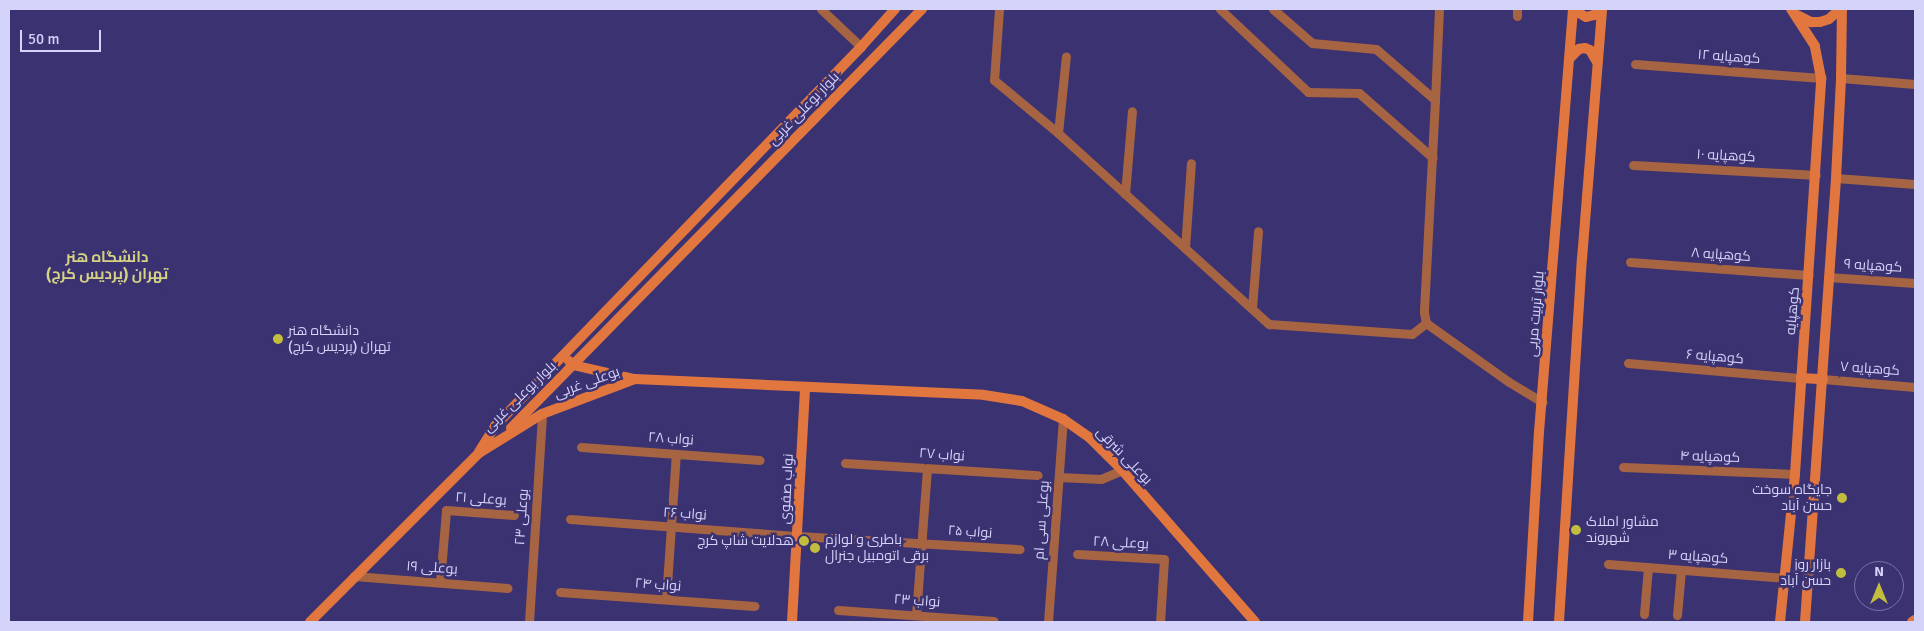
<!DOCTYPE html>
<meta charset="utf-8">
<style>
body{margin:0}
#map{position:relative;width:1924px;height:631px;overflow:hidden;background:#3b3271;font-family:Signika,Cairo,sans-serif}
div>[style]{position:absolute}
.street>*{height:9px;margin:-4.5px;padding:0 4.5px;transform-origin:4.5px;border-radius:4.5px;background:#a76443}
.secondary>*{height:10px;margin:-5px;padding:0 5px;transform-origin:5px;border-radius:5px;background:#e1773f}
.dots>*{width:14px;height:14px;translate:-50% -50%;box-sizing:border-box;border:2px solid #3b3271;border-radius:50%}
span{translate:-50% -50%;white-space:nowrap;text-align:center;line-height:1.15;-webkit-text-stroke:5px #3b3271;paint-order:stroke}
.street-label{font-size:14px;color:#d4d3f9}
.poi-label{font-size:14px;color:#d4d3f9}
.left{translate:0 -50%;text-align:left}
.right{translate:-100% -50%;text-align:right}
.neighbourhood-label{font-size:15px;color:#d5d284;font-weight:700}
.frame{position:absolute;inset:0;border:10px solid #d4d3f9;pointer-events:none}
.north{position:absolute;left:1854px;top:561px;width:50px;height:50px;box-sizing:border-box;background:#3b3271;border:1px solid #7872a7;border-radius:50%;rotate:0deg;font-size:14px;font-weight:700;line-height:20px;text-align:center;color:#d4d3f9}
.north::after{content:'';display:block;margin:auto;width:18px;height:22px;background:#c3bd3e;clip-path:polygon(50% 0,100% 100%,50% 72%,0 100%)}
.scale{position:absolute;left:20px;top:30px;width:81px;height:22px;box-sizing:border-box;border:2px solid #d4d3f9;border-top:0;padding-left:6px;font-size:15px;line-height:18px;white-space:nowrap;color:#d4d3f9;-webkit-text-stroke:4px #3b3271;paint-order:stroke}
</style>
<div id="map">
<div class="street">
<i style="left:821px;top:9px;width:55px;rotate:43.5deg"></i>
<i style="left:999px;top:9px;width:71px;rotate:94deg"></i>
<i style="left:994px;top:80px;width:83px;rotate:39.6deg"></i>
<i style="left:1058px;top:133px;width:285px;rotate:42.2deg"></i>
<i style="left:1269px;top:324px;width:143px;rotate:4deg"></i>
<i style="left:1412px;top:334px;width:18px;rotate:-38deg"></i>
<i style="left:1220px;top:9px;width:121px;rotate:43.3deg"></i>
<i style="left:1308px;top:92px;width:51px;rotate:1.1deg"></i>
<i style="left:1359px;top:93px;width:98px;rotate:41.3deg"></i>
<i style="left:1273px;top:9px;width:52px;rotate:41.1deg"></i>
<i style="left:1312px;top:43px;width:64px;rotate:5.4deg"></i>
<i style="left:1376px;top:49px;width:78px;rotate:40.8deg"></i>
<i style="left:1435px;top:100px;width:212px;rotate:93deg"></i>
<i style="left:1424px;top:312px;width:11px;rotate:80deg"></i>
<i style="left:1426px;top:323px;width:102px;rotate:35.4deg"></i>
<i style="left:1509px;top:382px;width:39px;rotate:31deg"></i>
<i style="left:1517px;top:16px;width:7px;rotate:-90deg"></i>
<i style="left:1635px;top:64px;width:187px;rotate:4.3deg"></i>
<i style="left:1841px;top:78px;width:74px;rotate:4.6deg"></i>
<i style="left:1435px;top:100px;width:91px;rotate:-87.5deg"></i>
<i style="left:1058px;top:133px;width:77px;rotate:-84.1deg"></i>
<i style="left:1633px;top:165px;width:183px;rotate:3.1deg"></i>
<i style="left:1836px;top:178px;width:79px;rotate:4.3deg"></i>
<i style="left:1125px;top:194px;width:83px;rotate:-85.2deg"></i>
<i style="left:1185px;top:248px;width:85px;rotate:-86deg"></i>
<i style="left:1630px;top:262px;width:179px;rotate:4.2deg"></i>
<i style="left:1828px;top:277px;width:87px;rotate:3.9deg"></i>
<i style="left:1252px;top:308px;width:77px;rotate:-85.5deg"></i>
<i style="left:1628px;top:363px;width:174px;rotate:5deg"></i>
<i style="left:1823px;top:379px;width:92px;rotate:5deg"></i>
<i style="left:581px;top:447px;width:179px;rotate:4.2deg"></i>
<i style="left:845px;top:463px;width:193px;rotate:3.6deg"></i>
<i style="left:1623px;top:467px;width:172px;rotate:2.3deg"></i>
<i style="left:1059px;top:477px;width:42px;rotate:2.7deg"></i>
<i style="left:1101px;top:479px;width:23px;rotate:-23deg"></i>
<i style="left:570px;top:519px;width:229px;rotate:4.3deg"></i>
<i style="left:798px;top:536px;width:222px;rotate:3.4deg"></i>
<i style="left:1077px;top:554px;width:87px;rotate:3.3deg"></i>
<i style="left:1164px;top:559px;width:63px;rotate:93.6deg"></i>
<i style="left:1608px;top:564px;width:178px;rotate:4.5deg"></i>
<i style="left:354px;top:576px;width:154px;rotate:4.5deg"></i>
<i style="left:440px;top:582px;width:72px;rotate:-85.2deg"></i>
<i style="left:446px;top:510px;width:68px;rotate:4.2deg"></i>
<i style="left:560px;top:592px;width:195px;rotate:4.1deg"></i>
<i style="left:666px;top:599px;width:145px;rotate:-86.1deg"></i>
<i style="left:838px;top:610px;width:156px;rotate:4deg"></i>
<i style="left:1644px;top:614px;width:47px;rotate:-85.1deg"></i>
<i style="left:916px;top:615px;width:147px;rotate:-85.7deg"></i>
<i style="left:1677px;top:615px;width:45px;rotate:-84.9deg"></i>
<i style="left:529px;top:622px;width:208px;rotate:-86.4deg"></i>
<i style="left:1048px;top:622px;width:204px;rotate:-85.8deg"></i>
</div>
<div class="secondary">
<i style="left:1576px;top:9px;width:5px;rotate:53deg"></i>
<i style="left:1579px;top:13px;width:8px;rotate:30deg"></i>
<i style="left:1586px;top:17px;width:8px;rotate:-14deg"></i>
<i style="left:1594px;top:15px;width:8px;rotate:-50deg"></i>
<i style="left:1797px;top:15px;width:16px;rotate:27deg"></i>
<i style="left:1811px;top:22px;width:9px"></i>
<i style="left:1820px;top:22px;width:9px;rotate:-18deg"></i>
<i style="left:1829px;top:19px;width:15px;rotate:-42deg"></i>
<i style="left:1570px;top:58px;width:13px;rotate:-45deg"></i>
<i style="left:1579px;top:49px;width:6px;rotate:-9deg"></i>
<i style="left:1585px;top:48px;width:5px;rotate:22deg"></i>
<i style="left:1590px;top:50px;width:14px;rotate:60deg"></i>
<i style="left:569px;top:361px;width:6px;rotate:45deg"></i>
<i style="left:573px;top:365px;width:63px;rotate:12.9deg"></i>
<i style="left:1801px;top:378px;width:22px;rotate:3deg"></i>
<i style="left:511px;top:428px;width:587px;rotate:-45.55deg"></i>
<i style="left:479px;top:452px;width:31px;rotate:-58deg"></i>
<i style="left:495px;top:426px;width:527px;rotate:-46deg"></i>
<i style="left:861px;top:47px;width:51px;rotate:-48.2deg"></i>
<i style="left:310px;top:622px;width:239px;rotate:-45deg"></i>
<i style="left:479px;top:453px;width:74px;rotate:-31.8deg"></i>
<i style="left:542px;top:414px;width:99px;rotate:-20.6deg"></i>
<i style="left:635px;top:379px;width:349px;rotate:2.6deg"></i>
<i style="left:984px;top:395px;width:38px;rotate:9deg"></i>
<i style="left:1022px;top:401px;width:45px;rotate:23.7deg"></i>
<i style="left:1063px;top:419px;width:33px;rotate:35deg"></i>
<i style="left:1090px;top:438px;width:45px;rotate:45deg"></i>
<i style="left:1122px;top:470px;width:202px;rotate:48.8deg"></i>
<i style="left:792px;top:622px;width:235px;rotate:-86.8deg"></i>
<i style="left:1528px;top:622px;width:190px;rotate:-86.7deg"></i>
<i style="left:1539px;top:432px;width:424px;rotate:-85.4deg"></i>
<i style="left:1559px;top:622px;width:364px;rotate:-86.4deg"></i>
<i style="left:1582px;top:259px;width:251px;rotate:-85.4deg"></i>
<i style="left:1780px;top:622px;width:149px;rotate:-84.2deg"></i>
<i style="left:1795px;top:474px;width:397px;rotate:-86.2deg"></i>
<i style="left:1821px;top:78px;width:33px;rotate:-101deg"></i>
<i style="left:1815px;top:46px;width:44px;rotate:-123deg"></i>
<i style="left:1805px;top:622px;width:445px;rotate:-86deg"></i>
<i style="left:1836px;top:178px;width:100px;rotate:-87.1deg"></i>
<i style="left:1841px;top:78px;width:69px;rotate:-89.2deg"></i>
<i style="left:1912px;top:622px;width:4px;rotate:-34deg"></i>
</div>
<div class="dots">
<i style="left:278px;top:339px;background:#c3bd3e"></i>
<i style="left:1842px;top:498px;background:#c3bd3e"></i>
<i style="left:1576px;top:530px;background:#c3bd3e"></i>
<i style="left:804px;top:541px;background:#c3bd3e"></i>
<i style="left:815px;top:548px;background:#c3bd3e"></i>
<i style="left:1841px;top:573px;background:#c3bd3e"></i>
</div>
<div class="street-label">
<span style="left:1729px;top:57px;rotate:4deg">کوهپایه ۱۲</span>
<span style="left:804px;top:109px;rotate:-46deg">بلوار بوعلی غربی</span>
<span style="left:1726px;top:156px;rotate:3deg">کوهپایه ۱۰</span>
<span style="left:1721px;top:255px;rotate:4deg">کوهپایه ۸</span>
<span style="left:1873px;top:266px;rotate:4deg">کوهپایه ۹</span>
<span style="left:1793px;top:311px;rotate:-85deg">کوهپایه</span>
<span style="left:1536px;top:314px;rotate:-85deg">بلوار تربیت مربی</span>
<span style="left:1715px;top:357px;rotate:5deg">کوهپایه ۶</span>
<span style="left:1870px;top:369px;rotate:4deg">کوهپایه ۷</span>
<span style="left:587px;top:383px;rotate:-20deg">بوعلی غربی</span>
<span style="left:520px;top:397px;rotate:-44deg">بلوار بوعلی غربی</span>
<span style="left:671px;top:439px;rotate:4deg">نواب ۲۸</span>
<span style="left:942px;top:455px;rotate:4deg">نواب ۲۷</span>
<span style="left:1124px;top:456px;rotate:46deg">بوعلی شرقی</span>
<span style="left:1710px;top:457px;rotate:2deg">کوهپایه ۴</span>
<span style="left:787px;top:489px;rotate:-87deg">نواب صفوی</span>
<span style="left:481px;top:499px;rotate:4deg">بوعلی ۲۱</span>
<span style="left:685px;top:514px;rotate:4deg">نواب ۲۶</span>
<span style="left:522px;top:517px;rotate:-86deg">بوعلی ۲۳</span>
<span style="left:1042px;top:520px;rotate:-86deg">بوعلی سی ام</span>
<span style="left:970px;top:532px;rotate:4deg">نواب ۲۵</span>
<span style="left:1121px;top:543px;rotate:3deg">بوعلی ۲۸</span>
<span style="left:1698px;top:557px;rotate:4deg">کوهپایه ۳</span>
<span style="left:432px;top:568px;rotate:4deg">بوعلی ۱۹</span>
<span style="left:658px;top:585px;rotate:4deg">نواب ۲۴</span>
<span style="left:917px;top:601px;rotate:4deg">نواب ۲۳</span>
</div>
<div class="poi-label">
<span class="left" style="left:288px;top:339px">دانشگاه هنر<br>تهران (پردیس کرج)</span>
<span class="right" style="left:1832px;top:498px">جایگاه سوخت<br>حسن آباد</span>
<span class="left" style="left:1586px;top:530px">مشاور املاک<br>شهروند</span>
<span class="left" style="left:825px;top:548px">باطری و لوازم<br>برقی اتومبیل جنرال</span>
<span class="right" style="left:794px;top:541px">هدلایت شاپ کرج</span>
<span class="right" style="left:1831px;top:573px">بازار روز<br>حسن آباد</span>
</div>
<div class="neighbourhood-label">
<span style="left:107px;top:266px">دانشگاه هنر<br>تهران (پردیس کرج)</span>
</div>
<div class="frame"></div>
<div class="north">N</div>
<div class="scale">50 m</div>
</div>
